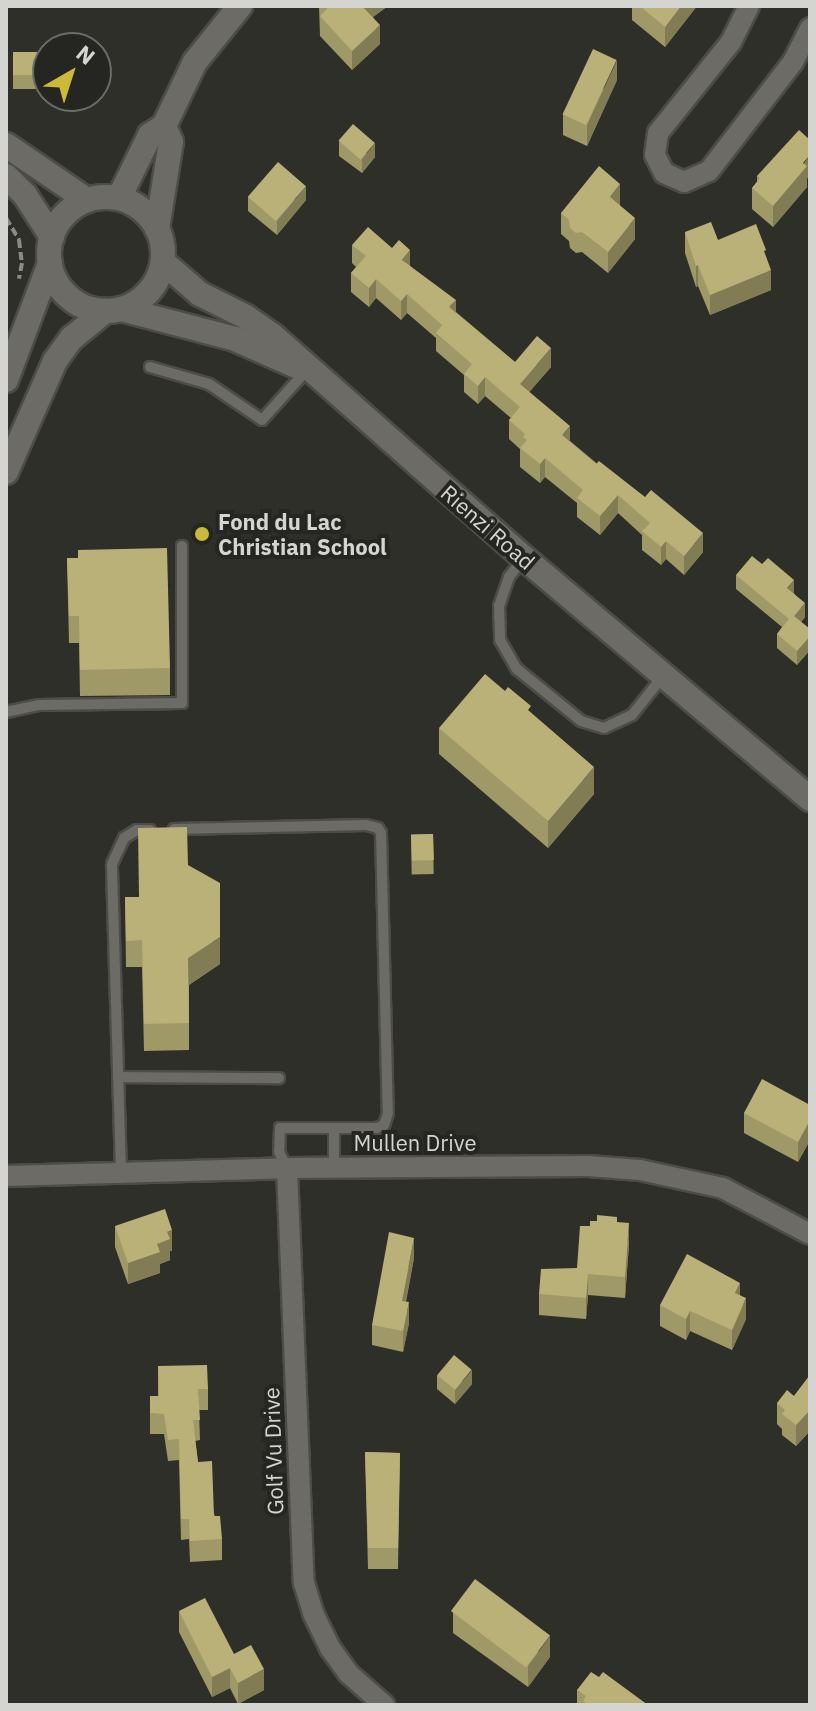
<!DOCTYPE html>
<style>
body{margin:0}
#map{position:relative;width:816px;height:1711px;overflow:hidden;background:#2f2f2a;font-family:"IBM Plex Sans",sans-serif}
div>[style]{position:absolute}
.path>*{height:4px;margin-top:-2px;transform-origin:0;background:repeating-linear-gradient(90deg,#8a8a86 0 8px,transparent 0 12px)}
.roads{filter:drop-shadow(2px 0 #4c4c48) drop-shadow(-2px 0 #4c4c48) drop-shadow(0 2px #4c4c48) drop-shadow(0 -2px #4c4c48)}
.lane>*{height:10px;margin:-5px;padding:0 5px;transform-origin:5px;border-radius:5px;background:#6c6b66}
.street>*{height:20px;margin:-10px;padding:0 10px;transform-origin:10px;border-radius:10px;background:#6c6b66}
.secondary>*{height:24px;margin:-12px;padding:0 12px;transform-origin:12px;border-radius:12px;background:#6c6b66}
.secondary>.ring{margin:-12px;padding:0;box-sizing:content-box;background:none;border:24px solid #6c6b66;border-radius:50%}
.wall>*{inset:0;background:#9f9867;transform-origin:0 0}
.shaded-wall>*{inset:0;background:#827c54;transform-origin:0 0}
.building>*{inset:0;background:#b9b178;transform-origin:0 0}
.dots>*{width:22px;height:22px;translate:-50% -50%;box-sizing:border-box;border:4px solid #252521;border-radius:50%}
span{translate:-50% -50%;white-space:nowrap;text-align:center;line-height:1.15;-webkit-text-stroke:8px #252521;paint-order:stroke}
.poi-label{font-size:22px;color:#d4d4d1;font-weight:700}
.left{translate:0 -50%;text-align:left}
.street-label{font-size:22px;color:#d4d4d1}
.frame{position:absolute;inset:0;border:8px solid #d4d4d1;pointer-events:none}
.north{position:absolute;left:32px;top:32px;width:80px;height:80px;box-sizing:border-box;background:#252521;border:2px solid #6b6b67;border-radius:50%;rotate:39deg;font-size:22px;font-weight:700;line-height:32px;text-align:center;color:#d4d4d1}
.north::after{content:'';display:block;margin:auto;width:28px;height:36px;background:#cbb939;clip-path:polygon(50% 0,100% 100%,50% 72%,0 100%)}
</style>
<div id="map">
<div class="path">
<i style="left:6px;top:218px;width:26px;rotate:59deg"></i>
<i style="left:19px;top:240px;width:23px;rotate:83deg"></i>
<i style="left:22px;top:263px;width:16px;rotate:101deg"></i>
</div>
<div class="roads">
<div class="lane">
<i style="left:150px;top:367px;width:61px;rotate:16.1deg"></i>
<i style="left:209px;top:384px;width:64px;rotate:34.2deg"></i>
<i style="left:262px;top:420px;width:66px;rotate:-48.1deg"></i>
<i style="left:523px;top:559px;width:23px;rotate:128deg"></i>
<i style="left:509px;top:577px;width:31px;rotate:109deg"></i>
<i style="left:499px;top:606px;width:34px;rotate:88deg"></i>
<i style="left:500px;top:640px;width:34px;rotate:60deg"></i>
<i style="left:517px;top:669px;width:82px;rotate:39.1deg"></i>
<i style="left:581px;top:721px;width:24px;rotate:17deg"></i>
<i style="left:604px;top:728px;width:31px;rotate:-25deg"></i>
<i style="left:632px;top:715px;width:50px;rotate:-51.5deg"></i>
<i style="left:6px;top:712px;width:34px;rotate:-12deg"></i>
<i style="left:39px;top:705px;width:143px;rotate:-0.8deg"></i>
<i style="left:182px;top:703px;width:157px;rotate:-90deg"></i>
<i style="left:174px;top:829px;width:192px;rotate:-1.2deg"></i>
<i style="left:366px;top:825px;width:12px;rotate:14deg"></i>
<i style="left:378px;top:828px;width:6px;rotate:59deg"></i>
<i style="left:381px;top:833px;width:280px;rotate:88.6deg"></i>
<i style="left:388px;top:1113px;width:13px;rotate:108deg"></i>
<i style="left:384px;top:1125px;width:8px;rotate:157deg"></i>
<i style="left:377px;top:1128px;width:97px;rotate:180deg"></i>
<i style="left:280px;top:1128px;width:24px;rotate:92deg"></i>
<i style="left:279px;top:1152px;width:18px;rotate:63deg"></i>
<i style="left:118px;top:1077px;width:161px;rotate:0.4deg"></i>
<i style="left:334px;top:1128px;width:39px;rotate:90deg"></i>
<i style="left:121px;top:1172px;width:308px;rotate:-91.7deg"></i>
<i style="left:112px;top:864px;width:29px;rotate:-65deg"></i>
<i style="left:124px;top:838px;width:15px;rotate:-32deg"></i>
<i style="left:137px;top:830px;width:13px"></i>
</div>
<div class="street">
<i style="left:749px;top:6px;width:40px;rotate:116.6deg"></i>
<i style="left:731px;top:42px;width:117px;rotate:128.7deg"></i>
<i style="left:658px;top:133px;width:22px;rotate:98deg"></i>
<i style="left:655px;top:155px;width:20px;rotate:63deg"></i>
<i style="left:664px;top:173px;width:22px;rotate:24deg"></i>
<i style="left:684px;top:182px;width:27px;rotate:-24deg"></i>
<i style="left:709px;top:171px;width:138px;rotate:-52.4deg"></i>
<i style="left:793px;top:62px;width:38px;rotate:-63deg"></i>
<i style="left:287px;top:1168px;width:415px;rotate:87.7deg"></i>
<i style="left:304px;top:1583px;width:31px;rotate:73deg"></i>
<i style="left:313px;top:1613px;width:39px;rotate:64deg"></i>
<i style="left:330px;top:1648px;width:32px;rotate:54deg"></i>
<i style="left:349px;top:1674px;width:47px;rotate:41.5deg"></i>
<i style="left:6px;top:1176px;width:281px;rotate:-1.6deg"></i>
<i style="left:287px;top:1168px;width:301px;rotate:-0.4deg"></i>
<i style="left:588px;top:1166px;width:52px;rotate:4.4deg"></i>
<i style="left:640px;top:1170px;width:85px;rotate:12.2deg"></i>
<i style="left:723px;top:1188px;width:98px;rotate:27.9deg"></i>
</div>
<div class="secondary">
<i style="left:6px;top:145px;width:98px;rotate:34.2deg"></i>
<i style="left:6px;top:176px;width:27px;rotate:45deg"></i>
<i style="left:25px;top:195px;width:50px;rotate:57.3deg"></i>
<i class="ring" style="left:49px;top:197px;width:90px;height:90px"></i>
<i style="left:119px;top:198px;width:70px;rotate:-63.8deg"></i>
<i style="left:150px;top:135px;width:17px;rotate:-33deg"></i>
<i style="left:164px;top:126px;width:71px;rotate:-64.2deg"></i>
<i style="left:195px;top:62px;width:72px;rotate:-51.2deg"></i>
<i style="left:157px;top:229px;width:88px;rotate:-80.9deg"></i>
<i style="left:171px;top:142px;width:17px;rotate:-114deg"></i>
<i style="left:163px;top:262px;width:49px;rotate:40.9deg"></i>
<i style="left:200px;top:294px;width:51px;rotate:26.6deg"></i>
<i style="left:246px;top:317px;width:32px;rotate:35deg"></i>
<i style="left:272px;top:335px;width:337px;rotate:41.5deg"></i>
<i style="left:524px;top:558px;width:374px;rotate:40.1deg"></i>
<i style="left:121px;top:309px;width:118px;rotate:14.7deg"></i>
<i style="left:235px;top:339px;width:72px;rotate:23.7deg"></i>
<i style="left:6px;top:380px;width:125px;rotate:-69.4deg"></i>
<i style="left:6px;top:472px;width:121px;rotate:-66.2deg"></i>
<i style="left:55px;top:361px;width:29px;rotate:-54deg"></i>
<i style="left:72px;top:338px;width:43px;rotate:-39.3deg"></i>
</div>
</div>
<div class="wall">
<i style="clip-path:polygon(319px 6px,388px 6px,373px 17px,380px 44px,352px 70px,320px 36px)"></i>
<i style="clip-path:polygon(632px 6px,697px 6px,665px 47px,632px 20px)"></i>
<i style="left:13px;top:52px;width:35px;height:37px"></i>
<i style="clip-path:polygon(617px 80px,587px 146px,563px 135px,563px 114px)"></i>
<i style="clip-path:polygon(339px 141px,375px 157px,362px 173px,339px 156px)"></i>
<i style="clip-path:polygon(757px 176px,807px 179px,807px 187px,773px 227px,752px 209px,752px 188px,757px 182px)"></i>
<i style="clip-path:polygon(248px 197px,306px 200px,277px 235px,248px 211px)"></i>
<i style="clip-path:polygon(620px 204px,620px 205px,635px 239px,608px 273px,582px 252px,576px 253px,570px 248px,569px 241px,561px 234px,561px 213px)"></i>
<i style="clip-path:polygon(685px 232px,718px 240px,766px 257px,771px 290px,710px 315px,698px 286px,696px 287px,685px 253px)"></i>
<i style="clip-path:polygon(352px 245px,410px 266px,456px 312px,515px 362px,551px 367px,529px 392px,570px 441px,703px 552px,684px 575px,666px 559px,661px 565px,642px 550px,642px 535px,618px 513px,600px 535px,577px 517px,577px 503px,545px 477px,540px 483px,520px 467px,520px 449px,509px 439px,509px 420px,511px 418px,485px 396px,478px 404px,464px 392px,464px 375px,436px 351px,436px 338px,407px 313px,401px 320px,376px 298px,369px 307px,351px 292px,351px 273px,356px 267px,352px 263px)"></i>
<i style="clip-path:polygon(67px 558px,170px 668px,170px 695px,80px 696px,79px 643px,69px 643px)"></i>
<i style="clip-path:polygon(736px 575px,794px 593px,805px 617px,801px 622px,810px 629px,810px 650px,797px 665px,777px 648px,777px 634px,782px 627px,736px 589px)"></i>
<i style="clip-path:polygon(531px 713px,594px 794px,548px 848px,439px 754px,439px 728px)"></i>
<i style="left:433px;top:834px;width:40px;height:22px;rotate:89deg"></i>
<i style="clip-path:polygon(188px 865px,220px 964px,189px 985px,189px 1050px,144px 1051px,142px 967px,126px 967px,125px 897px,139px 897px)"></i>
<i style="clip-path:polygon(810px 1105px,810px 1140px,798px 1162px,744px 1133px,744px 1113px)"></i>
<i style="clip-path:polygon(617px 1222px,629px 1244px,625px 1298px,588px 1295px,586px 1319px,539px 1315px,539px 1294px,577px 1268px,590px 1226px)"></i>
<i style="clip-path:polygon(115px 1226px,172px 1251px,170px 1251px,170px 1260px,160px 1264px,160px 1273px,128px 1284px,115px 1247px)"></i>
<i style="clip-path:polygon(414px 1258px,406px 1302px,409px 1323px,403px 1352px,372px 1345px,372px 1325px)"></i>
<i style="clip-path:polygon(740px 1295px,746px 1319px,732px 1350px,690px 1331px,686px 1340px,660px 1326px,660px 1305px)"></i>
<i style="clip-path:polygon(158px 1366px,208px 1389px,208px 1410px,199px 1410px,200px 1440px,195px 1441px,198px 1462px,222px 1539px,222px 1560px,190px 1562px,189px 1539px,181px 1540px,179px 1460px,168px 1461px,164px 1434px,150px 1434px,150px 1396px,158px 1396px)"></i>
<i style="clip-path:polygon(437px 1375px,472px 1384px,455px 1404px,437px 1389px)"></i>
<i style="clip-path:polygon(810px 1375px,810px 1431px,796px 1446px,782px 1435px,782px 1429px,777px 1424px,777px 1403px,794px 1396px)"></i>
<i style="clip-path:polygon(365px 1452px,400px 1453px,398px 1569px,368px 1569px)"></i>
<i style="clip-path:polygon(179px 1611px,234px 1654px,264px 1690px,238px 1704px,230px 1688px,212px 1697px,179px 1632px)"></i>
<i style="clip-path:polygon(453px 1612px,550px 1657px,528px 1687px,453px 1633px)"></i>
<i style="clip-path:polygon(599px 1677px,648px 1705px,577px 1705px,577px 1690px)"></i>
</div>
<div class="shaded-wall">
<i style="clip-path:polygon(362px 6px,388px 6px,362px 25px)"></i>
<i style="clip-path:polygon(681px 6px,697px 6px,665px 47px,665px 27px)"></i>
<i style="clip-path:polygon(380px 25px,380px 44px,352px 70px,352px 51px)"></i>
<i style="clip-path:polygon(617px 60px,617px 80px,587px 146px,587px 125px)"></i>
<i style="clip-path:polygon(375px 143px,375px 157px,362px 173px,362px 159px)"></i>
<i style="clip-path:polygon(810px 155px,810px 175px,807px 179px,807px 187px,773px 227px,773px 206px)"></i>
<i style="clip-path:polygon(620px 184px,620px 204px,610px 218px,610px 197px)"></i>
<i style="clip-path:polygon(306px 186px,306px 200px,277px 235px,277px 221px)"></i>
<i style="clip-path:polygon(635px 218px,635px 239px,608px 273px,608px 252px)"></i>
<i style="clip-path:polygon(410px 250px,410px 269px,402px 260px)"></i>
<i style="left:698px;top:265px;width:21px;height:2px;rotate:90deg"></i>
<i style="clip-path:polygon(771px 270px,771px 290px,710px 315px,710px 295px)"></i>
<i style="clip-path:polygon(376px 279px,376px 298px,369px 307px,369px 288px)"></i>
<i style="clip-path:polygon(407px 294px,407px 313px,401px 320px,401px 301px)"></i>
<i style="clip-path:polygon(456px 300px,456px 318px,449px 307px)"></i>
<i style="clip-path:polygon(551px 348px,551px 367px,520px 403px,520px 384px)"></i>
<i style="clip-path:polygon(485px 377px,485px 396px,478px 404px,478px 386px)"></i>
<i style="clip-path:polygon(570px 426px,570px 445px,562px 435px)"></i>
<i style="clip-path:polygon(545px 458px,545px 477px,540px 483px,540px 464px)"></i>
<i style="clip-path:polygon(618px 495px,618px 513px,600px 535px,600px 516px)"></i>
<i style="clip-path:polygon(703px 533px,703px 552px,684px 575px,684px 556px)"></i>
<i style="clip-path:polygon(666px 541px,666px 559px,661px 565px,661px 547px)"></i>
<i style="clip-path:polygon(794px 580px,794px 595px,787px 588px)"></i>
<i style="clip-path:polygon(805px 603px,805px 617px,794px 631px,794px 616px)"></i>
<i style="clip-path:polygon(810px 636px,810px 650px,797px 665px,797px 651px)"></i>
<i style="clip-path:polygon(594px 767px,594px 794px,548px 848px,548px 821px)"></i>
<i style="clip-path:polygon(220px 937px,220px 964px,188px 985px,188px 958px)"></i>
<i style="clip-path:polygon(810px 1120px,810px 1140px,798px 1162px,798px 1142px)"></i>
<i style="clip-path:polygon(629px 1223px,629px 1244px,625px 1298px,625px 1277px)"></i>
<i style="clip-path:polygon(172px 1230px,172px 1251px,170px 1251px,170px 1260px,160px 1264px,160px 1273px,128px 1284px,128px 1263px,157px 1244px,167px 1232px)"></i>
<i style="clip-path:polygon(414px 1238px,414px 1258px,402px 1321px,402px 1301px)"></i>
<i style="clip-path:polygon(588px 1274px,588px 1295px,586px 1319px,586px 1298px)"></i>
<i style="clip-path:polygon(740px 1283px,740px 1303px,735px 1293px)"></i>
<i style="clip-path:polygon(746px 1298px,746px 1319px,732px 1350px,732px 1330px)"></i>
<i style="clip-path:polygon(409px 1302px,409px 1323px,403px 1352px,403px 1331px)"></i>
<i style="clip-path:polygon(690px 1311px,690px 1331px,686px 1340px,686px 1319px)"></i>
<i style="clip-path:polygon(472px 1370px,472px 1384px,455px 1404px,455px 1390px)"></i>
<i style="clip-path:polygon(810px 1410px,810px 1431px,796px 1446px,796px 1425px)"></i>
<i style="clip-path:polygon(550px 1636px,550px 1657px,528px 1687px,528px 1666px)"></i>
<i style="clip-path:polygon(230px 1668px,230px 1688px,212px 1697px,212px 1677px)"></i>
<i style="clip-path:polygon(264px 1669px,264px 1690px,238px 1704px,238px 1683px)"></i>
</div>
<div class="building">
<i style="clip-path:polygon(326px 6px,362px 6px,380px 25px,352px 51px,320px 16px,327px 9px)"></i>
<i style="clip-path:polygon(640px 6px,681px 6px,665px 27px)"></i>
<i style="left:593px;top:49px;width:26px;height:72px;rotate:25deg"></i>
<i style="left:13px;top:52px;width:35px;height:23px"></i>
<i style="left:353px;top:124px;width:29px;height:22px;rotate:41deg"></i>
<i style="clip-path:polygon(799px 130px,810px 140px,810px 155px,803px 163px,807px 166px,773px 206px,752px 188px,760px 178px,757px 176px)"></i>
<i style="left:278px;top:162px;width:37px;height:46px;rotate:41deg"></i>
<i style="clip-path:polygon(599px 166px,620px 184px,610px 197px,635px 218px,608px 252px,582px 232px,576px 233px,570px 228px,569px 220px,561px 213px)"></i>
<i style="clip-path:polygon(711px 222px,718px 240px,756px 224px,766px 250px,764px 251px,771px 270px,710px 295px,698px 265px,696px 266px,685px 232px)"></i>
<i style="clip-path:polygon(368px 227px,392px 248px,399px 240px,410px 250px,402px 260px,456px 300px,449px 307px,515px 362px,537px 336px,551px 348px,520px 384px,570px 426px,562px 435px,596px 464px,599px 461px,645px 497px,651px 490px,703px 533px,684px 556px,666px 541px,661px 547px,642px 531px,650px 523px,618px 495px,600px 516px,577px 498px,583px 490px,545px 458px,540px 464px,520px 448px,527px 440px,523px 437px,525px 434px,509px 420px,520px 407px,485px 377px,478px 386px,464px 374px,472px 364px,436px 333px,442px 325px,407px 294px,401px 301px,376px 279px,369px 288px,351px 273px,366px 256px,352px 245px)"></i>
<i style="clip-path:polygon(167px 548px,170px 668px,80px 670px,79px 616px,69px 616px,67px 558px,78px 558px,78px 550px)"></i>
<i style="clip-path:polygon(752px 556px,762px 564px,768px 558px,794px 580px,787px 588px,805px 603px,794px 616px,810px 629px,810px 636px,797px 651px,777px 634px,789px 619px,736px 575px)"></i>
<i style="clip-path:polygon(485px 674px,505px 691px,508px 687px,531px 706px,528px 710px,594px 767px,548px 821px,439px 728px)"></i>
<i style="clip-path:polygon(187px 827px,188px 865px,220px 883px,220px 937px,188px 958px,189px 1023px,144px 1024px,142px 940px,126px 941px,125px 897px,139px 897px,138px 828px)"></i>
<i style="left:433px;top:834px;width:26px;height:22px;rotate:88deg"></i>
<i style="clip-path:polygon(762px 1079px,810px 1105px,810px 1120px,798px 1142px,744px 1113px)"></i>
<i style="clip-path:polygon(165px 1209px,172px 1230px,167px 1232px,170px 1239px,157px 1244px,160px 1252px,128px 1263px,115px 1226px)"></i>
<i style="clip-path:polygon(597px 1215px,617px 1217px,617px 1222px,629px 1223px,625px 1277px,588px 1274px,586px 1298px,539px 1294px,541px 1269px,577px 1268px,580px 1226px,590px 1226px,590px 1221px,597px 1221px)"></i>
<i style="clip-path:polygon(389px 1232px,414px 1238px,402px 1301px,409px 1302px,403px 1331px,372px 1325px)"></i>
<i style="clip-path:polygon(687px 1254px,740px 1283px,735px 1293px,746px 1298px,732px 1330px,690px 1311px,686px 1319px,660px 1305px)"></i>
<i style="left:454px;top:1355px;width:23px;height:26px;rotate:40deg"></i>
<i style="clip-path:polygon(207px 1365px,208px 1389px,198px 1389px,200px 1420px,193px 1420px,198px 1462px,212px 1461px,214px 1516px,220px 1516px,222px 1539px,190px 1541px,189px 1519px,181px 1519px,179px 1439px,168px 1440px,164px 1414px,150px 1413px,150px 1396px,159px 1396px,158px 1366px)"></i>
<i style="clip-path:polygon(810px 1375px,810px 1410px,796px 1425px,782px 1414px,785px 1410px,777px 1403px,787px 1390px,794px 1396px)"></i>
<i style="clip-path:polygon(365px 1452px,400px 1453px,398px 1548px,368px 1548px)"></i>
<i style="left:475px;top:1579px;width:94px;height:40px;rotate:37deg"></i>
<i style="clip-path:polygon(205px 1598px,234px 1654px,251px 1645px,264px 1669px,238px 1683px,230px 1668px,212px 1677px,179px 1611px)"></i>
<i style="clip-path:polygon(591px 1672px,599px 1677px,603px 1672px,648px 1705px,589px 1705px,583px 1701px,586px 1696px,577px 1690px)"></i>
</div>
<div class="dots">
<i style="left:202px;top:534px;background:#cbb939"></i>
</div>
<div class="poi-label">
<span class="left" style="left:218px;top:534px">Fond du Lac<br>Christian School</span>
</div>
<div class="street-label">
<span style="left:488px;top:527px;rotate:41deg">Rienzi Road</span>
<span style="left:415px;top:1143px">Mullen Drive</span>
<span style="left:273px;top:1451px;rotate:-92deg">Golf Vu Drive</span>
</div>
<div class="frame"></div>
<div class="north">N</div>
</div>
